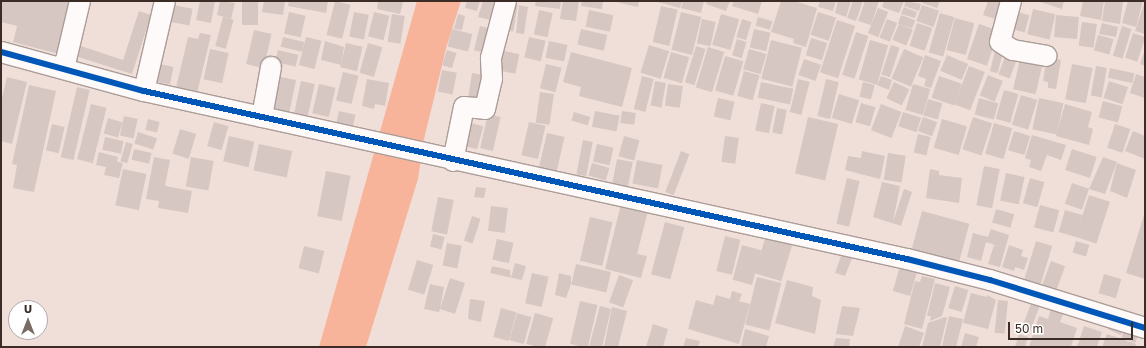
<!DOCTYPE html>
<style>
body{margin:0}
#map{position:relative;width:1146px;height:348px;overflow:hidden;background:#f0dfd9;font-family:"Golos Text",sans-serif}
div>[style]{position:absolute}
.water>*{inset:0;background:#f7b49b}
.building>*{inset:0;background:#d6c7c2;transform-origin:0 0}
.roads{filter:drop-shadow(1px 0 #ab9c97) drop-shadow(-1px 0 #ab9c97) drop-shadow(0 1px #ab9c97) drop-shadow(0 -1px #ab9c97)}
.minor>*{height:20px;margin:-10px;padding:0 10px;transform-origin:10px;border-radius:10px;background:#fdfaf9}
.cycleway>*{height:6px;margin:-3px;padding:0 3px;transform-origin:3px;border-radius:3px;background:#0057b8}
span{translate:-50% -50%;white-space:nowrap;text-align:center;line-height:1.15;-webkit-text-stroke:3px #fff;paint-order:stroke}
.frame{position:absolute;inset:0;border:2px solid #3b2c26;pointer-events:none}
.north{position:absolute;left:8px;top:300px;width:40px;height:40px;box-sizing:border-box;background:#fff;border:1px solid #b1aba8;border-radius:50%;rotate:0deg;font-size:11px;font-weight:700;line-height:16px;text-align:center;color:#3b2c26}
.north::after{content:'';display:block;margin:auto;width:14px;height:18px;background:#7a6b65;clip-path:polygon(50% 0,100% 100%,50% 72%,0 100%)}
.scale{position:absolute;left:1008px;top:322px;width:125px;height:18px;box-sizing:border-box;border:2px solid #3b2c26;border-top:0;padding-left:5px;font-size:12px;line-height:14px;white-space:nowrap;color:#3b2c26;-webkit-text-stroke:3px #fff;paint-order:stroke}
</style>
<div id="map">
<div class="water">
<i style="clip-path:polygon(417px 1px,461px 1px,447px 45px,424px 139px,418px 179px,366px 347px,319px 347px)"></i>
</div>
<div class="building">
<i style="clip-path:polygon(1px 1px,77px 1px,63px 55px,13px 42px,17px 26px,1px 22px)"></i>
<i style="clip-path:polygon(200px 1px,215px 1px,211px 23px,196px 20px)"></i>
<i style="clip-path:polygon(220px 1px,235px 3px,231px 19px,217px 15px)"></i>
<i style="left:242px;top:1px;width:16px;height:24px"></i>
<i style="clip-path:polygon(264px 1px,285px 1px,283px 15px,262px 12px)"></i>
<i style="clip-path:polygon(289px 1px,328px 1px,326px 13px,288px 6px)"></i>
<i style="left:335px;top:1px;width:16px;height:35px;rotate:14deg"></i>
<i style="clip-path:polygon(378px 1px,403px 2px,400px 14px,377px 9px)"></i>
<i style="clip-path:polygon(467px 1px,480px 1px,477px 11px,465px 8px)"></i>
<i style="clip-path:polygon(483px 1px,500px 1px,494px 21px,478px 17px)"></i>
<i style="clip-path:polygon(536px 1px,561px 1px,560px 9px,535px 6px)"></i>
<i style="clip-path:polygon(563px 1px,579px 1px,576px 21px,560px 19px)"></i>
<i style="clip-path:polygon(582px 1px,603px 1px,602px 9px,581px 6px)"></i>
<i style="clip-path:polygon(612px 1px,639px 1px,638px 7px)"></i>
<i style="clip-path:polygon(654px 1px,682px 1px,680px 8px)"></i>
<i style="clip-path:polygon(683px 1px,704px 1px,701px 13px,681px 8px)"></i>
<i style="clip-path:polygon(707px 1px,730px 1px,726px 11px,706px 4px)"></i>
<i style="clip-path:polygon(734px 1px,762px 1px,758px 14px,732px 6px)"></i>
<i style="clip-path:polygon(781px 1px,794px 1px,817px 8px,806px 47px,793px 43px,794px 39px,771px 32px)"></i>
<i style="clip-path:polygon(820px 1px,836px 1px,833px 11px,818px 7px)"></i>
<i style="clip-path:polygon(838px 1px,851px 1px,846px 17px,835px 13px)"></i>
<i style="clip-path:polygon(853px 1px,863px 1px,856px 21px,847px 18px)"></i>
<i style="clip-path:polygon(865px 1px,879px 1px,871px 25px,858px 21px)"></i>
<i style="clip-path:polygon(884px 1px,904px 1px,899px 13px,882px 7px)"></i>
<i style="clip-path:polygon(906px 1px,921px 4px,919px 11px,904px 6px)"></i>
<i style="clip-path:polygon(923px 1px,940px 1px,937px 8px,922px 3px)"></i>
<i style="clip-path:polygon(988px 1px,1009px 1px,1002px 21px,983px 15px)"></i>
<i style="clip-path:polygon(1037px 1px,1064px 1px,1062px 9px)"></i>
<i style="clip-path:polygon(1083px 1px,1104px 1px,1101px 20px,1080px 16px)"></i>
<i style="clip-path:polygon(1105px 1px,1123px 1px,1120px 24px,1102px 21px)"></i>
<i style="clip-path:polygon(1128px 1px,1143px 1px,1136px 27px,1122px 23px)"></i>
<i style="clip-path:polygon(1145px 1px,1145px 34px,1135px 31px)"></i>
<i style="left:507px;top:3px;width:11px;height:27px;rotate:10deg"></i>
<i style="left:173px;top:5px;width:20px;height:17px;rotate:11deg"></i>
<i style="clip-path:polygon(519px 5px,528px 7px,524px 34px,516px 33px)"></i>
<i style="left:922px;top:5px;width:18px;height:17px;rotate:19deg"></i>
<i style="left:661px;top:6px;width:17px;height:37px;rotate:13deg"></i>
<i style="clip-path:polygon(904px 7px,917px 12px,915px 18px,901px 14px)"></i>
<i style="left:878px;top:8px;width:11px;height:27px;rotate:22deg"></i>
<i style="left:1033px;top:9px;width:23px;height:26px;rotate:13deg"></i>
<i style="left:539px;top:10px;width:14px;height:25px;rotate:12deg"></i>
<i style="left:589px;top:10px;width:25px;height:17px;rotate:12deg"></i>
<i style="left:1010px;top:10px;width:20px;height:18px;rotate:15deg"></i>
<i style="clip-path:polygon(139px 11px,151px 15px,132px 74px,75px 56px,78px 45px,123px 60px)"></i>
<i style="left:289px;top:12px;width:17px;height:22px;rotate:13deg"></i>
<i style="left:354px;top:12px;width:15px;height:25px;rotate:11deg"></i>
<i style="left:374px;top:12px;width:16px;height:25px;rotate:14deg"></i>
<i style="left:681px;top:12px;width:21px;height:39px;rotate:14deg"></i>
<i style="left:818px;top:12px;width:19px;height:24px;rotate:18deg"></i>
<i style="left:940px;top:13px;width:15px;height:41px;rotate:16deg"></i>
<i style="left:392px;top:14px;width:13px;height:28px;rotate:9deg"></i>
<i style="clip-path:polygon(458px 14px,465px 16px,462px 30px,454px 29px)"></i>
<i style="left:721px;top:14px;width:19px;height:32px;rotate:16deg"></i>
<i style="left:901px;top:15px;width:15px;height:9px;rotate:20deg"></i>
<i style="left:1056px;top:15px;width:23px;height:22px;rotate:5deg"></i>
<i style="left:223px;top:17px;width:11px;height:30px;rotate:15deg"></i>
<i style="left:758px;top:17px;width:15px;height:9px;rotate:16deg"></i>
<i style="left:955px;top:18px;width:20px;height:33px;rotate:15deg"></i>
<i style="left:702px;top:19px;width:14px;height:25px;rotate:12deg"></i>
<i style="left:742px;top:19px;width:10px;height:19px;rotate:17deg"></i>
<i style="left:887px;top:19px;width:11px;height:20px;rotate:22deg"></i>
<i style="left:837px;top:20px;width:19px;height:55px;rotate:18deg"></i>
<i style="left:1082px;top:22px;width:15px;height:24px;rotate:8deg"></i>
<i style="left:917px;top:23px;width:16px;height:24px;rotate:18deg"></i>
<i style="clip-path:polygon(1102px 23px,1118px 27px,1116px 37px,1099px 34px)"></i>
<i style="left:899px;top:24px;width:15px;height:17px;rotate:23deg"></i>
<i style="left:979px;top:24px;width:21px;height:37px;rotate:19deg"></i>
<i style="left:480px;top:26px;width:16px;height:25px;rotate:14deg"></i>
<i style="left:1122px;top:26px;width:10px;height:31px;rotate:17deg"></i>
<i style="left:452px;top:29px;width:21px;height:18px;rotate:14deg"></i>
<i style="left:581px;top:29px;width:27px;height:16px;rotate:13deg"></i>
<i style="left:754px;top:29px;width:17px;height:19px;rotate:13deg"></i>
<i style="left:254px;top:30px;width:18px;height:35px;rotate:13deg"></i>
<i style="left:856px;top:32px;width:13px;height:45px;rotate:18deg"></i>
<i style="clip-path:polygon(200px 33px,211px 35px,197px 93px,176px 88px,188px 37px,198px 39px)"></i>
<i style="left:1133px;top:33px;width:13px;height:26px;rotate:18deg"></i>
<i style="left:1098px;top:35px;width:16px;height:16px;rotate:15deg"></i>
<i style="left:283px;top:37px;width:22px;height:10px;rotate:13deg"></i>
<i style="left:306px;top:37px;width:16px;height:29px;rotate:14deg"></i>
<i style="left:529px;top:37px;width:17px;height:21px;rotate:13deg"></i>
<i style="left:811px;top:38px;width:17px;height:18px;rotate:17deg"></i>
<i style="left:737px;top:39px;width:10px;height:17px;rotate:17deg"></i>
<i style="left:771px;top:40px;width:32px;height:40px;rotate:14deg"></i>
<i style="left:870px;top:40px;width:19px;height:41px;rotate:16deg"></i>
<i style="clip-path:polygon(325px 41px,344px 47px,341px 65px,321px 60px)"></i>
<i style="left:549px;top:41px;width:19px;height:17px;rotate:12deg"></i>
<i style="left:346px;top:43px;width:17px;height:25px;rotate:13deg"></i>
<i style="left:368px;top:43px;width:15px;height:31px;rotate:16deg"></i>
<i style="left:649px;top:45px;width:21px;height:29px;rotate:17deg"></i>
<i style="left:891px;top:45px;width:9px;height:31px;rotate:18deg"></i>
<i style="left:696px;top:46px;width:10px;height:38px;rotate:17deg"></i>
<i style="left:708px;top:47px;width:17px;height:42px;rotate:17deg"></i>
<i style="left:996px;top:47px;width:8px;height:25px;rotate:14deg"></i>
<i style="left:210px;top:49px;width:19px;height:31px;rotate:12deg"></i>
<i style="left:495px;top:49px;width:25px;height:20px;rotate:12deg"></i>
<i style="left:749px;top:49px;width:18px;height:21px;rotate:16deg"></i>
<i style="left:904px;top:49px;width:21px;height:32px;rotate:23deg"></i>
<i style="left:278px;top:50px;width:21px;height:12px;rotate:14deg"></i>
<i style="left:447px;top:50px;width:10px;height:16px;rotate:17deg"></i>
<i style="clip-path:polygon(1145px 50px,1145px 66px,1140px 64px)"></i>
<i style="left:1007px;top:51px;width:12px;height:25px;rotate:20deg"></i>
<i style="clip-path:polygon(571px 52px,632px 68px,622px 107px,579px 96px,581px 87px,563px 82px)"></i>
<i style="left:671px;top:52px;width:19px;height:27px;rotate:16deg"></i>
<i style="clip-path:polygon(925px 55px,941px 61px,931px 88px,924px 86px,926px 79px,918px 76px)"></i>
<i style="left:947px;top:55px;width:23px;height:17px;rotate:23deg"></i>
<i style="left:1021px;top:55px;width:23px;height:35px;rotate:13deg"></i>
<i style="left:725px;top:56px;width:19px;height:36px;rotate:16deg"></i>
<i style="clip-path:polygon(1047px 57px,1061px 60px,1056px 89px,1048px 88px,1048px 82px,1043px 81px)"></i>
<i style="left:804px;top:59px;width:18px;height:17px;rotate:19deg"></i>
<i style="left:155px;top:63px;width:19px;height:18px;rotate:12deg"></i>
<i style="left:546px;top:64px;width:16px;height:25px;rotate:14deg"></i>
<i style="left:1072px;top:64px;width:21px;height:36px;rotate:11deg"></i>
<i style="left:969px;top:66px;width:17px;height:41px;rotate:21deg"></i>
<i style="left:1096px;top:66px;width:11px;height:30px;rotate:10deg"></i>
<i style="left:1110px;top:68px;width:25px;height:10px;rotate:12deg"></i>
<i style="left:442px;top:70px;width:15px;height:22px;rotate:11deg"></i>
<i style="left:744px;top:71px;width:16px;height:26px;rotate:15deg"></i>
<i style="left:343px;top:72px;width:16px;height:29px;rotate:14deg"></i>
<i style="left:472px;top:73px;width:12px;height:30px;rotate:9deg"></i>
<i style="clip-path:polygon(1136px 74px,1145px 77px,1145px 98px,1130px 93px)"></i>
<i style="left:988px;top:75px;width:16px;height:22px;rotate:22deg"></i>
<i style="clip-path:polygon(276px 76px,296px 80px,289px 114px,274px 111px,276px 103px,270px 101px)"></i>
<i style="left:642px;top:76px;width:12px;height:34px;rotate:14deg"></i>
<i style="clip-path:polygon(881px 76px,892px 80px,889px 90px,877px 85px)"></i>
<i style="left:939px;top:76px;width:24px;height:23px;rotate:19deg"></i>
<i style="clip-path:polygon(7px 77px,27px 82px,12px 144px,1px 141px,1px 102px)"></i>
<i style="clip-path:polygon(367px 79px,389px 83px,385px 106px,375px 104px,374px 109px,362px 106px)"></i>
<i style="left:798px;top:79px;width:12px;height:34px;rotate:14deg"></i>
<i style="left:826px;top:79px;width:13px;height:38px;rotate:13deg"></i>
<i style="left:301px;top:81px;width:14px;height:39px;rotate:12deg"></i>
<i style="left:655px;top:81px;width:11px;height:25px;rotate:10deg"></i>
<i style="left:1109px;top:81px;width:20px;height:18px;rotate:18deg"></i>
<i style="left:761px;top:82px;width:33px;height:16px;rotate:12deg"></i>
<i style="left:863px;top:82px;width:12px;height:15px;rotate:14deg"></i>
<i style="left:894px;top:82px;width:17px;height:18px;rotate:25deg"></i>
<i style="left:319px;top:84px;width:17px;height:30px;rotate:13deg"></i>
<i style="left:668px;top:84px;width:15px;height:22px;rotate:8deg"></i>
<i style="left:913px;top:84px;width:18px;height:27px;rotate:16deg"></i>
<i style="clip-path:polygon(29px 85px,56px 91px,34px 192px,13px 188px,17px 165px,12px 164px)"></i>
<i style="left:77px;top:87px;width:13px;height:72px;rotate:13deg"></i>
<i style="left:1004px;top:90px;width:15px;height:30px;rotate:16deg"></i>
<i style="left:540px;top:92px;width:14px;height:31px;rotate:8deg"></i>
<i style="left:839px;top:94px;width:21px;height:25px;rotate:17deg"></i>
<i style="left:1021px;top:95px;width:17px;height:31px;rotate:17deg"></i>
<i style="left:718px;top:98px;width:17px;height:19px;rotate:13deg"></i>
<i style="left:979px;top:98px;width:20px;height:17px;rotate:15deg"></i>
<i style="left:1039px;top:98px;width:25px;height:32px;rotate:12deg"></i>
<i style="left:928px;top:99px;width:15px;height:17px;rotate:16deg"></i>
<i style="left:1103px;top:101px;width:20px;height:17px;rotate:15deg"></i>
<i style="left:761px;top:103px;width:14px;height:28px;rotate:12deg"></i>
<i style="left:861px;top:103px;width:15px;height:20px;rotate:16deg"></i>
<i style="left:91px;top:104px;width:16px;height:57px;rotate:14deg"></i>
<i style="left:881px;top:104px;width:22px;height:28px;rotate:21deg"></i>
<i style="clip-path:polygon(1065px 104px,1092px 112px,1088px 127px,1093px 129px,1089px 145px,1056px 136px)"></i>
<i style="left:777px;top:108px;width:10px;height:25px;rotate:11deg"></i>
<i style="left:339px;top:111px;width:17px;height:16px;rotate:13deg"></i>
<i style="left:595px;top:111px;width:25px;height:16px;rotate:11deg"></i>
<i style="left:622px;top:111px;width:14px;height:12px;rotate:8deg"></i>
<i style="left:574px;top:112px;width:17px;height:9px;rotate:17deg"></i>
<i style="left:903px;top:112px;width:19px;height:15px;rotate:18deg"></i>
<i style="left:488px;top:114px;width:13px;height:35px;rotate:13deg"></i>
<i style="left:124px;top:116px;width:14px;height:20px;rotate:12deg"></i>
<i style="left:808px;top:117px;width:31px;height:58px;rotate:13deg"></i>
<i style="left:923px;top:117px;width:15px;height:15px;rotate:20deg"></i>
<i style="left:973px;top:117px;width:20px;height:34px;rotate:18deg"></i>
<i style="left:108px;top:118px;width:15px;height:16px;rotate:16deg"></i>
<i style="left:148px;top:119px;width:12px;height:11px;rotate:14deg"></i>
<i style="left:942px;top:119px;width:26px;height:30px;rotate:16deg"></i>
<i style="left:464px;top:121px;width:20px;height:24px;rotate:15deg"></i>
<i style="left:214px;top:122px;width:15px;height:25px;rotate:16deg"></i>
<i style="left:529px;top:122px;width:17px;height:34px;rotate:13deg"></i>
<i style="left:994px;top:123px;width:19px;height:32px;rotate:16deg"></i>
<i style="left:52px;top:124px;width:13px;height:27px;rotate:13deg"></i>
<i style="left:1115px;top:124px;width:16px;height:25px;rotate:18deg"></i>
<i style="left:180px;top:129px;width:17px;height:26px;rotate:17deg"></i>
<i style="left:1014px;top:131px;width:17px;height:20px;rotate:17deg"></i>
<i style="clip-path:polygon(1133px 131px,1145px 136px,1145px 159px,1125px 151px)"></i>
<i style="left:138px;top:132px;width:20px;height:12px;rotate:18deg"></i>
<i style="left:547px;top:133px;width:18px;height:36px;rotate:13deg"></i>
<i style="left:918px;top:134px;width:13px;height:19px;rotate:13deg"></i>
<i style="clip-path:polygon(1032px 135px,1066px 145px,1061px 160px,1047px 155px,1041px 171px,1029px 167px,1031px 160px,1025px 158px)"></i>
<i style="left:229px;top:136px;width:26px;height:26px;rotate:13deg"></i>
<i style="left:624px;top:136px;width:16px;height:21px;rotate:15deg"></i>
<i style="left:725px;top:136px;width:14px;height:26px;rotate:8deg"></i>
<i style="left:105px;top:137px;width:19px;height:13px;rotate:12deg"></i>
<i style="left:583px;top:140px;width:10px;height:35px;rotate:11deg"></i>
<i style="left:126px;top:142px;width:7px;height:20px;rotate:16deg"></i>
<i style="left:259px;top:144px;width:34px;height:27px;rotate:12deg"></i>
<i style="left:597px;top:144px;width:17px;height:18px;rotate:13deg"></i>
<i style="left:134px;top:149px;width:18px;height:11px;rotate:13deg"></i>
<i style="left:1072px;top:149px;width:26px;height:22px;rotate:18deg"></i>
<i style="left:681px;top:151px;width:9px;height:44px;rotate:21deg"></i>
<i style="clip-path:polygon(862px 151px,885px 156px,880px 179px,845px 170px,848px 156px,861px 158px)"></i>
<i style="clip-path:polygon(99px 152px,118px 157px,117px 162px,123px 163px,119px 178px,104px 175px,106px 167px,96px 165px)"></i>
<i style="left:888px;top:153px;width:18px;height:27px;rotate:9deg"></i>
<i style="clip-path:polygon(154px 157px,170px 160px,165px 186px,192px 191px,188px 213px,158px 208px,159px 201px,146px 199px)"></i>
<i style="left:191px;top:157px;width:23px;height:30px;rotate:10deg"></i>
<i style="clip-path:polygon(1103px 157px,1117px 162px,1105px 194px,1089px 189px)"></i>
<i style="left:617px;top:159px;width:16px;height:27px;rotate:11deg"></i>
<i style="left:637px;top:160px;width:26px;height:24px;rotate:11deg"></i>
<i style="left:592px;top:163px;width:18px;height:13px;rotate:16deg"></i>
<i style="clip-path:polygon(1117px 163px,1136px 170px,1127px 198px,1110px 191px)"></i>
<i style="left:984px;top:166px;width:16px;height:40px;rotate:11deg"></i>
<i style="left:123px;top:169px;width:24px;height:37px;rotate:12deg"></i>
<i style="clip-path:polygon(930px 169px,939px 171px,939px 175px,962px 178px,959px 203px,926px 198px)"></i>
<i style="left:326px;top:171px;width:25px;height:46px;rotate:11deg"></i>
<i style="left:1006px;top:173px;width:19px;height:28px;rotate:12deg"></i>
<i style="left:847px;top:178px;width:13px;height:47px;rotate:13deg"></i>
<i style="left:1030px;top:178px;width:15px;height:26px;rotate:16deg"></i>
<i style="clip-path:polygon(882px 182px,900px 186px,893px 222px,904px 189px,912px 192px,901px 226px,873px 217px)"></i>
<i style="left:1072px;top:183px;width:18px;height:22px;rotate:19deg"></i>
<i style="clip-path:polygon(476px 187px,486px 188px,484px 198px,474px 197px)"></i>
<i style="left:1089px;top:195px;width:22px;height:44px;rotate:18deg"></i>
<i style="left:438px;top:197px;width:16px;height:35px;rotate:11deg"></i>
<i style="clip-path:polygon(621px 204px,648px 211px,637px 254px,647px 256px,641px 278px,605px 269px)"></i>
<i style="left:1040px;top:205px;width:20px;height:23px;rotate:15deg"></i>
<i style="left:491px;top:206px;width:17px;height:25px;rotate:7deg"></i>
<i style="left:996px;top:209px;width:19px;height:14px;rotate:16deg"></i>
<i style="left:1065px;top:210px;width:18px;height:23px;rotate:16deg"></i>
<i style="left:922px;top:211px;width:49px;height:42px;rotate:15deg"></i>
<i style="clip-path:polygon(1144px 215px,1145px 215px,1145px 279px,1126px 273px)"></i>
<i style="left:472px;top:216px;width:9px;height:26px;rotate:18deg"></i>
<i style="left:590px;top:217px;width:23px;height:45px;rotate:13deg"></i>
<i style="left:665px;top:222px;width:20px;height:54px;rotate:15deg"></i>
<i style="clip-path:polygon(991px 229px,1009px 235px,1000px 267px,988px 264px,994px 245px,1001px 247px,986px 242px,981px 261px,967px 257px,973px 233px,988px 237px)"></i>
<i style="left:767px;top:232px;width:28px;height:43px;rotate:17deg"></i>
<i style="left:433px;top:234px;width:12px;height:13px;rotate:14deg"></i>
<i style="left:725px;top:236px;width:16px;height:36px;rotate:14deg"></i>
<i style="left:497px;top:239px;width:17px;height:21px;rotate:13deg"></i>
<i style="left:1036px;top:241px;width:17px;height:44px;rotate:17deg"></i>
<i style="left:1076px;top:241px;width:14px;height:12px;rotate:17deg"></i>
<i style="left:447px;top:243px;width:15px;height:23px;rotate:11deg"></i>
<i style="left:742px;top:245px;width:20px;height:36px;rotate:15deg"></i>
<i style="clip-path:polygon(1009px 245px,1023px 250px,1021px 256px,1028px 258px,1024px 270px,1015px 267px,1014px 271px,1002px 267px)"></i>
<i style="left:304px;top:246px;width:21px;height:23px;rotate:14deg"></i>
<i style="clip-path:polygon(842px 253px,853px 256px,845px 276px,835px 273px)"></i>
<i style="left:417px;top:260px;width:17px;height:31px;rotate:17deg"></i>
<i style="left:1051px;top:261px;width:15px;height:28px;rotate:20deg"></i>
<i style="clip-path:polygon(515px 263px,526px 266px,522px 280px,490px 273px,492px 266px,510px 270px,511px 278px)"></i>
<i style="left:576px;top:264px;width:36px;height:21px;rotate:13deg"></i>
<i style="left:900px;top:266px;width:18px;height:26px;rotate:16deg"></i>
<i style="left:532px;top:273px;width:17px;height:31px;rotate:13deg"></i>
<i style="clip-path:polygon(559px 273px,571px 276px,571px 284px,566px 298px,555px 295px)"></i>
<i style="left:1104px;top:274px;width:18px;height:20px;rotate:16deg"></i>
<i style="left:619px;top:275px;width:15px;height:29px;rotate:20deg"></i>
<i style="clip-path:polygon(922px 276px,935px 279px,922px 329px,904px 324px,915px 281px,920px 282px)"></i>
<i style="left:757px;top:277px;width:25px;height:49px;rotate:14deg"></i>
<i style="clip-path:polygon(450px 278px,465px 283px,455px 314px,440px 309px,439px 312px,424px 309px,430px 284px,444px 287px,440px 309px)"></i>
<i style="clip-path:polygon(787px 280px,813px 287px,812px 296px,821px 300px,815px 334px,775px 323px)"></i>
<i style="clip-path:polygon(935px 283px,950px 287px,942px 316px,930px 321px,931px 316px,927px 316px)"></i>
<i style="left:955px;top:286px;width:14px;height:23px;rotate:17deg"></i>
<i style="clip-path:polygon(732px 291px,742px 294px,739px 301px,750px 304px,739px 344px,688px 329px,696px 300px,713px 305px,716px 295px,730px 299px)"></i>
<i style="clip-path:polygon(971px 293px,987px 297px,987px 295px,996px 300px,988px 329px,963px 323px)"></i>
<i style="clip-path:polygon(470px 299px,485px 301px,481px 322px,468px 319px)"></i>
<i style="left:998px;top:300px;width:10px;height:33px;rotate:6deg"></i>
<i style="left:580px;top:301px;width:18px;height:44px;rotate:13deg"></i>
<i style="left:1032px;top:301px;width:9px;height:31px;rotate:21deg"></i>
<i style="clip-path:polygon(600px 306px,611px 309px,602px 347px,589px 347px)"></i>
<i style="clip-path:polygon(842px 306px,860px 308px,853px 336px,836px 334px)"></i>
<i style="clip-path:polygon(612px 307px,627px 311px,618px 347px,604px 347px)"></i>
<i style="left:501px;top:308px;width:16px;height:30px;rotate:15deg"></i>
<i style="clip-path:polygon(1051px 308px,1064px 312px,1060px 322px,1077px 328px,1071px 347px,1029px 347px,1039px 316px,1048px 319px)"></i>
<i style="left:517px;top:313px;width:15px;height:28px;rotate:16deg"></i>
<i style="left:535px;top:313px;width:19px;height:32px;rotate:16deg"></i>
<i style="clip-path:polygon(949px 316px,963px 319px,956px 347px,942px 347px)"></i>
<i style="clip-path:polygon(945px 317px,947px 318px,940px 347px,922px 347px,928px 323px)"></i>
<i style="left:1112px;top:320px;width:14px;height:10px;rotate:25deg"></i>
<i style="clip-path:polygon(653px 324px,668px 329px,663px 347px,646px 347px)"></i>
<i style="clip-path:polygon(905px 326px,924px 333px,919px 347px,898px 347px)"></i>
<i style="clip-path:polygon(1084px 326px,1102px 332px,1097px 347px,1077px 347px)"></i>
<i style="left:1126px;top:326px;width:15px;height:12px;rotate:23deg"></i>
<i style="clip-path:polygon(745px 329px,769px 336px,766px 347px,741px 346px)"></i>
<i style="clip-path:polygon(965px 333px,979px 337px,976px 347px,961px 347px)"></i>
<i style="clip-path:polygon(1019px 334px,1028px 337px,1025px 347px,1015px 347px)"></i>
<i style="clip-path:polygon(1107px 334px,1136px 344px,1135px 347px,1102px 347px)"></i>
<i style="clip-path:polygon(686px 338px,700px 341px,698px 347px,683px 347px)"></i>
<i style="clip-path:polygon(836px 338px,850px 339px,849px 347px,833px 347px)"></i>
</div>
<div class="roads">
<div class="minor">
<i style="left:1011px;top:1px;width:42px;rotate:105deg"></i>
<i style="left:1000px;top:42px;width:15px;rotate:32deg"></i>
<i style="left:1013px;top:50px;width:34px;rotate:10deg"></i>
<i style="left:1px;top:52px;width:148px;rotate:15.3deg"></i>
<i style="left:144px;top:91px;width:781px;rotate:12.42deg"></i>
<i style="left:907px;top:259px;width:86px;rotate:14.2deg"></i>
<i style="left:990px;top:280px;width:162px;rotate:17.2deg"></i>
<i style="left:61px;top:68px;width:9px;rotate:-58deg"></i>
<i style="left:66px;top:60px;width:61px;rotate:-76.7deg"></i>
<i style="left:144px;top:91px;width:92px;rotate:-76.9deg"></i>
<i style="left:262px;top:117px;width:51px;rotate:-79.8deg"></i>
<i style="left:453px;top:161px;width:55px;rotate:-78.5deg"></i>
<i style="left:464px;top:107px;width:21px;rotate:5deg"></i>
<i style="left:485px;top:109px;width:31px;rotate:-77deg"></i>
<i style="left:492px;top:79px;width:21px;rotate:-93deg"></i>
<i style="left:491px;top:58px;width:59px;rotate:-75.3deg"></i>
</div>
</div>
<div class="cycleway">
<i style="left:1px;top:52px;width:148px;rotate:15.3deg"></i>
<i style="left:144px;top:91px;width:781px;rotate:12.42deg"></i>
<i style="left:907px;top:259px;width:86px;rotate:14.2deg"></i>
<i style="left:990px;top:280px;width:162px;rotate:17.2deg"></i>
</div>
<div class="frame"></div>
<div class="north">U</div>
<div class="scale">50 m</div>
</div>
